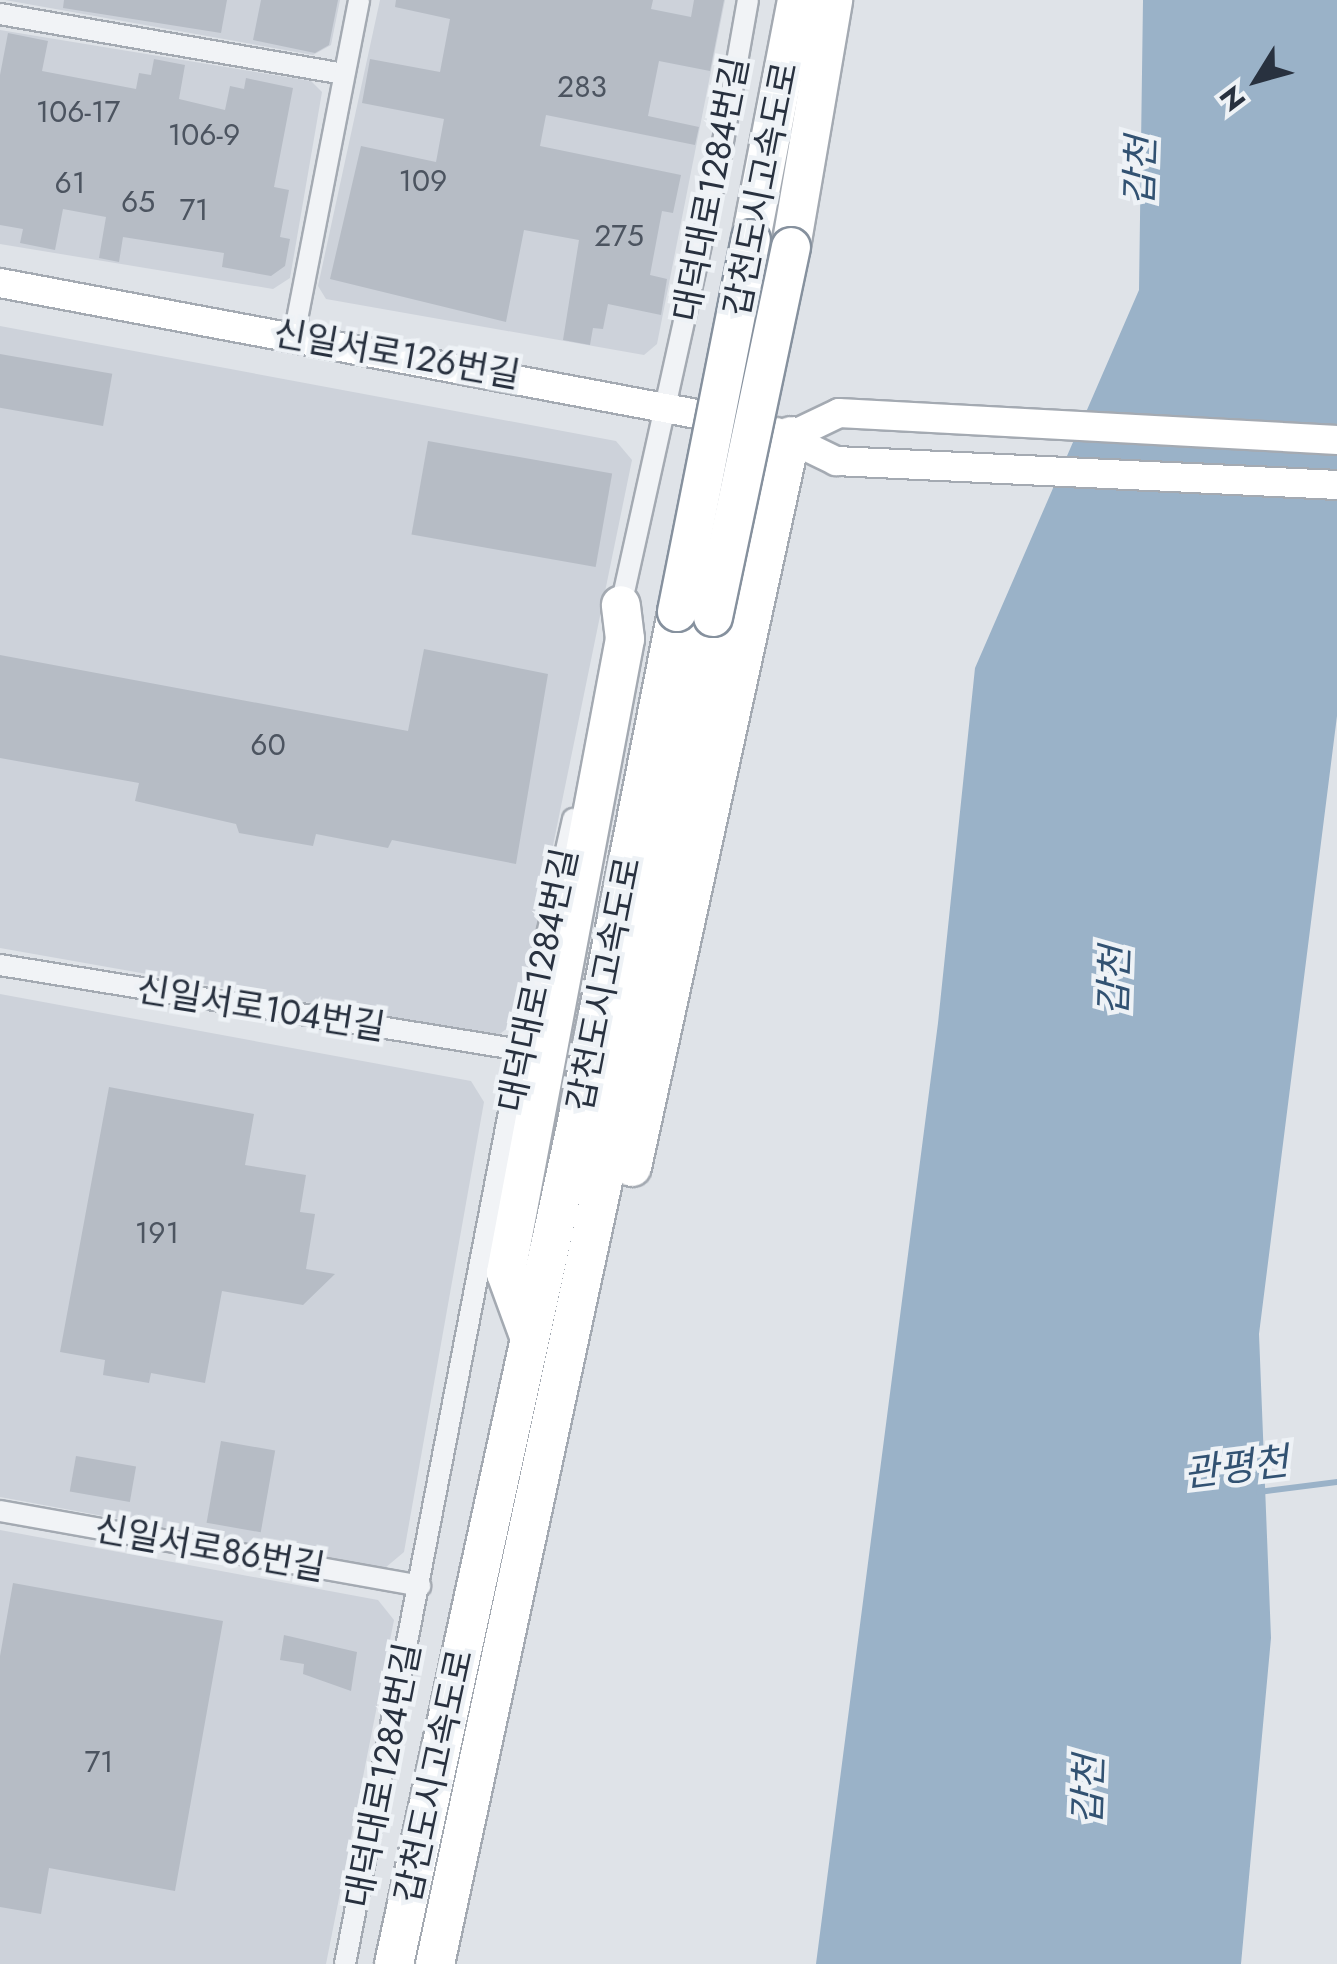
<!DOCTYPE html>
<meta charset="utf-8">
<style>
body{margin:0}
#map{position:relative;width:1337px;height:1964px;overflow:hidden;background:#dfe3e8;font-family:Jost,"Noto Sans KR",sans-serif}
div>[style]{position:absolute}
.built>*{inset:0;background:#cdd2da}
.water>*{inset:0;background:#9ab2c8}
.stream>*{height:6px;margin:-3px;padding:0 3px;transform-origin:3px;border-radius:3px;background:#9ab2c8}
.building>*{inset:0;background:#b6bcc5;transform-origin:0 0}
.roads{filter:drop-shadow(2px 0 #a4aab2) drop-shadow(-2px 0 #a4aab2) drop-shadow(0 2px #a4aab2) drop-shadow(0 -2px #a4aab2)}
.street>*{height:20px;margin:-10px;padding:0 10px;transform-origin:10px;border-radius:10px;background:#f1f3f6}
.secondary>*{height:28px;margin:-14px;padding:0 14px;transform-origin:14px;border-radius:14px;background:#fff}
.highway>*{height:38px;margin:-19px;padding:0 19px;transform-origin:19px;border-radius:19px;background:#fff}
.bridges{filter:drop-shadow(2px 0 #86919e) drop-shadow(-2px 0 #86919e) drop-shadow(0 2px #86919e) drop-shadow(0 -2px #86919e)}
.highway-bridge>*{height:38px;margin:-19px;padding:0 19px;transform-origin:19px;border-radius:19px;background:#fff}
span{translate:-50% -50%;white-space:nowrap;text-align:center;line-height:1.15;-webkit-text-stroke:9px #eef2f6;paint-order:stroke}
.number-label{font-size:30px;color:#4c5460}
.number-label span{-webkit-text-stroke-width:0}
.street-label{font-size:35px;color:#28313f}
.water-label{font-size:38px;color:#325272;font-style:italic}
.north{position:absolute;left:1207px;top:30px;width:100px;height:100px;-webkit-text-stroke:8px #eef2f6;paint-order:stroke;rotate:233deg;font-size:28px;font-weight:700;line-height:40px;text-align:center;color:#28313f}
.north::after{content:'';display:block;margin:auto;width:35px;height:45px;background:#28313f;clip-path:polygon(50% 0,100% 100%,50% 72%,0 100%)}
</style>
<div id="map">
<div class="built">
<i style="clip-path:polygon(5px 0,340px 0,331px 45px,313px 55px)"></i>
<i style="clip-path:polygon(380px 0,725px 0,657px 344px,644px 355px,326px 299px,318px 286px)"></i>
<i style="clip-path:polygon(0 30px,311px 81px,322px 92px,290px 278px,273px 289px,0 244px)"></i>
<i style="clip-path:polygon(0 326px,616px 441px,632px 460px,517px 1021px,497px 1036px,0 948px)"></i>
<i style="clip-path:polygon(0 994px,471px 1081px,484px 1102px,404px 1552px,385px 1568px,0 1497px)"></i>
<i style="clip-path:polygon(0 1530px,378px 1600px,394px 1620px,326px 1964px,0 1964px)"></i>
</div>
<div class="water">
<i style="clip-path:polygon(1143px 0,1337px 0,1337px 716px,1259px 1334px,1271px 1638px,1241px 1964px,816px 1964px,938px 1023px,975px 668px,1139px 290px)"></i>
</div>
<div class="stream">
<i style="left:1259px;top:1492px;width:79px;rotate:-7.3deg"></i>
</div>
<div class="building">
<i style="clip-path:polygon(64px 0,227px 0,221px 33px,63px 8px)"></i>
<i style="clip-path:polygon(261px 0,338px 0,329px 45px,315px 53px,253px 40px)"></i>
<i style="clip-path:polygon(396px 0,653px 0,651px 9px,691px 17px,694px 0,724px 0,710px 71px,659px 61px,648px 116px,699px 127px,695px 145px,546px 115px,540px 146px,681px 175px,673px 213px,662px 211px,650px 275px,667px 279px,661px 315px,608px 304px,603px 329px,593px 328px,590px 345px,563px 340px,579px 240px,524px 230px,506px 322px,330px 279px,361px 146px,436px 162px,444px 119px,362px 103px,370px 59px,440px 72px,450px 19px,395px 7px)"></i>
<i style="clip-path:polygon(8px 33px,48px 41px,42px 71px,136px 89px,139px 73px,151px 75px,154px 59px,185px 65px,179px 99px,225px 110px,230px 86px,244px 89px,246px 78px,293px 88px,274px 187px,289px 190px,280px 237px,290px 239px,285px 266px,271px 276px,222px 267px,224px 253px,123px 237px,119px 262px,99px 258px,106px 217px,63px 209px,55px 250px,20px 243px,23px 229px,0 225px,0 75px)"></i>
<i style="left:0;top:354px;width:114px;height:53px;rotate:10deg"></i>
<i style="left:428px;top:441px;width:187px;height:95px;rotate:10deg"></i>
<i style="clip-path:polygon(424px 649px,548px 674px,516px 864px,392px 840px,388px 848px,316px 834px,313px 846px,239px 833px,236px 824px,135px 801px,139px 783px,0 758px,0 655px,408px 731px)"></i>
<i style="clip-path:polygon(109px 1087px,254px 1114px,245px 1165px,306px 1175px,300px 1212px,315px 1214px,306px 1269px,335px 1274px,303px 1305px,222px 1291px,205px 1383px,151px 1373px,149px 1383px,103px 1375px,105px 1360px,60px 1352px)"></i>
<i style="left:221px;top:1441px;width:55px;height:83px;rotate:10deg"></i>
<i style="left:76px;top:1456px;width:61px;height:36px;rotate:10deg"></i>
<i style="clip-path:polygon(13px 1583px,223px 1621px,175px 1891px,49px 1868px,41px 1914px,0 1907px,0 1656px)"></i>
<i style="clip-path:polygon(284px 1635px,357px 1652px,351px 1691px,303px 1674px,304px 1664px,280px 1660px)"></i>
</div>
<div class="roads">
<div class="street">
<i style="left:0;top:14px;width:348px;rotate:9.9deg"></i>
<i style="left:294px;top:335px;width:341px;rotate:-79deg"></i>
<i style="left:620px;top:610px;width:468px;rotate:-77.5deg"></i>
<i style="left:721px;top:153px;width:155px;rotate:-80deg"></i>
<i style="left:0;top:965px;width:528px;rotate:9.27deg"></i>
<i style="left:0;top:1511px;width:427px;rotate:10.1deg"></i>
<i style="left:345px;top:1964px;width:931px;rotate:-79.1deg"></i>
<i style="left:521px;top:1050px;width:237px;rotate:-77.3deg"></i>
</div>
<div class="secondary">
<i style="left:0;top:283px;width:747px;rotate:10.65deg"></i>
<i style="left:776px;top:432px;width:67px;rotate:25.8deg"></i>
<i style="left:836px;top:461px;width:502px;rotate:2.74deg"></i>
<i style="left:791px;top:436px;width:53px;rotate:-25.6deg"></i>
<i style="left:839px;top:413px;width:499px;rotate:3.1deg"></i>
</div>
<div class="highway">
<i style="left:751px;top:239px;width:243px;rotate:-79.1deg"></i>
<i style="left:791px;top:247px;width:251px;rotate:-80.3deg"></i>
<i style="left:632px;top:1167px;width:748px;rotate:-77.73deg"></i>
<i style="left:529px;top:1336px;width:67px;rotate:-110.1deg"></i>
<i style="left:506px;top:1273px;width:645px;rotate:-79.37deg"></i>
<i style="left:625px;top:639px;width:34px;rotate:-97deg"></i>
<i style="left:394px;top:1964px;width:867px;rotate:-77.74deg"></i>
<i style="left:578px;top:1117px;width:515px;rotate:-78.91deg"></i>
<i style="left:435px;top:1964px;width:853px;rotate:-77.89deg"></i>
<i style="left:614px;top:1130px;width:522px;rotate:-79.08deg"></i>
</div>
</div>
<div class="bridges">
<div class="highway-bridge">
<i style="left:677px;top:612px;width:380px;rotate:-78.8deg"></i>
<i style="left:713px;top:617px;width:378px;rotate:-78.1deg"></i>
</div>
</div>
<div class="number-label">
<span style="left:582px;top:87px">283</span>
<span style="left:78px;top:112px">106-17</span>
<span style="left:204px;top:135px">106-9</span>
<span style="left:423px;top:181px">109</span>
<span style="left:70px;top:183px">61</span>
<span style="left:138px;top:202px">65</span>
<span style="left:194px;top:210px">71</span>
<span style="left:619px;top:236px">275</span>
<span style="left:268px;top:745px">60</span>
<span style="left:157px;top:1233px">191</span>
<span style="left:99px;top:1762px">71</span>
</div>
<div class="street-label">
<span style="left:711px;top:189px;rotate:-79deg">대덕대로1284번길</span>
<span style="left:761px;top:189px;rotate:-79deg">갑천도시고속도로</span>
<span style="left:397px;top:354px;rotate:10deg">신일서로126번길</span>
<span style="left:538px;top:980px;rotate:-78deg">대덕대로1284번길</span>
<span style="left:604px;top:984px;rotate:-79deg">갑천도시고속도로</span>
<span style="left:261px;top:1008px;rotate:9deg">신일서로104번길</span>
<span style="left:210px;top:1548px;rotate:10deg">신일서로86번길</span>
<span style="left:383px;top:1775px;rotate:-79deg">대덕대로1284번길</span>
<span style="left:434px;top:1776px;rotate:-78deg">갑천도시고속도로</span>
</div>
<div class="water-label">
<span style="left:1140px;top:171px;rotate:-88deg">갑천</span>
<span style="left:1114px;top:981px;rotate:-88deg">갑천</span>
<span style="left:1236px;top:1467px;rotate:-7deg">관평천</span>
<span style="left:1088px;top:1790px;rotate:-88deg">갑천</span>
</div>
<div class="north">N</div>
</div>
